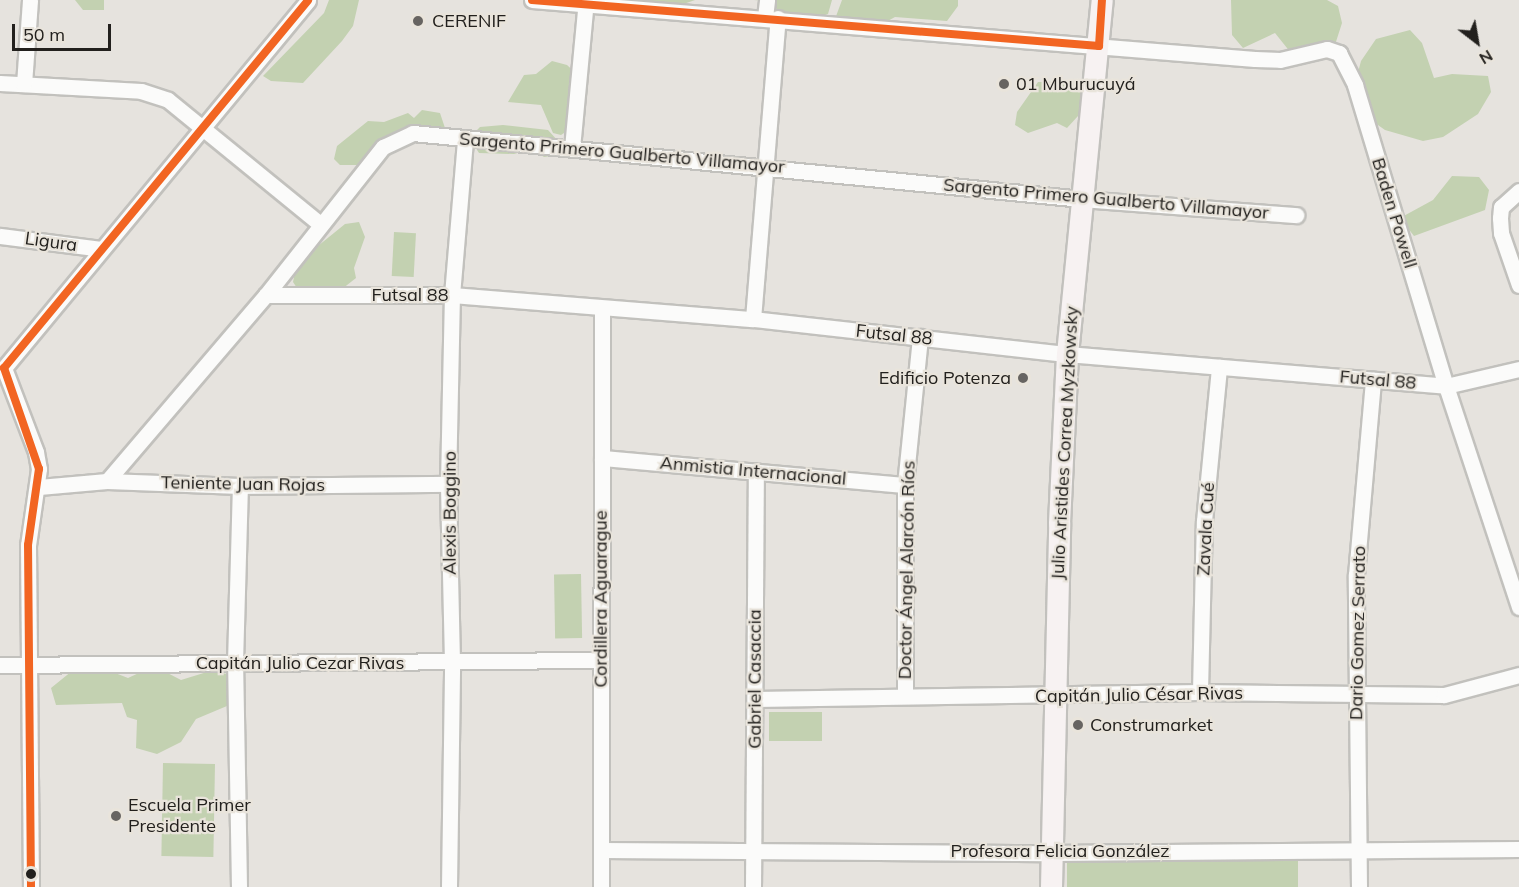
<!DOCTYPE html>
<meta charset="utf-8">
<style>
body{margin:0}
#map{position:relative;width:1519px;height:887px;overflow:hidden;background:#e6e3de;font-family:Mulish,sans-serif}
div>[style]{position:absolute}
.green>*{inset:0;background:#c3d1b1;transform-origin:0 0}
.roads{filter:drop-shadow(2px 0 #c2c1bd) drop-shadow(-2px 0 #c2c1bd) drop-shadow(0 2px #c2c1bd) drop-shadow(0 -2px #c2c1bd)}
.street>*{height:15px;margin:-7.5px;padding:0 7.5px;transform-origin:7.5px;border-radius:7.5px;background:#fbfbfa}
.secondary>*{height:21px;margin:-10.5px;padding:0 10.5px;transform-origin:10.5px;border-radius:10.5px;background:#f7f2f2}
.bus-1>*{height:8px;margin:-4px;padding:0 4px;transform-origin:4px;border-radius:4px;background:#f26522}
.dots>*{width:16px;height:16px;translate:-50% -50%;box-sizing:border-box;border:3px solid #e9e4db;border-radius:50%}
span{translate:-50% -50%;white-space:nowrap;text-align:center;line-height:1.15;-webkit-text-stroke:4.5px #e9e4db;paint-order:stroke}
.poi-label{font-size:18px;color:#22201d}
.left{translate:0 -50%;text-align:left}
.right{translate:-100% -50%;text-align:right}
.street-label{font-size:18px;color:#22201d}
.north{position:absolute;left:1447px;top:12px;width:60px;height:60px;-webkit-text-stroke:4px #e9e4db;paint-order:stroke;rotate:149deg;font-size:16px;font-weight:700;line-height:24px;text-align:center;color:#22201d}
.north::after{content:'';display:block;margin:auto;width:21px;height:27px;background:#22201d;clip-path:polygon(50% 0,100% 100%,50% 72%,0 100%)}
.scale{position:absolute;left:12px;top:24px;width:99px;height:27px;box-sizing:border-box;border:3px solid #22201d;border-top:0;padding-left:8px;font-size:18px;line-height:21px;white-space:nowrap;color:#22201d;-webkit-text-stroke:4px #e9e4db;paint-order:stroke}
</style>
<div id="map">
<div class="green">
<i style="clip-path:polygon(75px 0,104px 0,104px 10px,83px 10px)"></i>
<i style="clip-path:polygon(329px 0,359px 0,353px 26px,342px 41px,303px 83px,271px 81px,263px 76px,324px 13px)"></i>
<i style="clip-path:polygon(616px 0,695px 0,675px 7px)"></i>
<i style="clip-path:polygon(754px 0,832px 0,828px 14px,813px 19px,784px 18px,770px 1px)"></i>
<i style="clip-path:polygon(842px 0,958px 0,958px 6px,947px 21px,895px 17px,862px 35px,846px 30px,835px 19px)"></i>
<i style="clip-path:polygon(1231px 0,1327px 0,1338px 6px,1342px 23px,1334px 48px,1295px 58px,1275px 33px,1243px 48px,1232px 35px)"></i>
<i style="clip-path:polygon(1410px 30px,1422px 43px,1434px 78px,1452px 74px,1488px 76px,1491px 92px,1478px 114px,1443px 137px,1423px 141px,1385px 130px,1368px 118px,1355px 84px,1361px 61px,1376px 39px)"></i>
<i style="clip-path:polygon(552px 61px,567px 65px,580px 77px,573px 127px,561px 135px,553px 133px,541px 105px,508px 102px,524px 75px,536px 74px)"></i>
<i style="clip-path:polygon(1081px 81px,1090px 90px,1089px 104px,1067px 128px,1057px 123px,1028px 133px,1015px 125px,1017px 112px,1038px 82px)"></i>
<i style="clip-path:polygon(422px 110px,440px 113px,445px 128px,406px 142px,364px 165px,340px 165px,334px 159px,337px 146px,368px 121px,384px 122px,408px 113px,414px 118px)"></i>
<i style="clip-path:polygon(503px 125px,548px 130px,558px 141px,551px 156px,544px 157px,532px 149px,514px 154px,479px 153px,472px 142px,474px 133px,480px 127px)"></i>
<i style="clip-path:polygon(1452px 176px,1479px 177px,1489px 190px,1485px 210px,1414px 236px,1400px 218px,1433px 200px)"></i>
<i style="clip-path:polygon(359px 222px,365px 237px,354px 268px,356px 278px,342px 289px,299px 291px,293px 282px,297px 263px,345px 224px)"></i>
<i style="left:394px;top:232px;width:22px;height:44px;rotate:3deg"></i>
<i style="left:581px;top:574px;width:64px;height:27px;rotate:89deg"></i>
<i style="clip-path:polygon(154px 666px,181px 680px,207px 672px,240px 675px,246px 698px,196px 719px,181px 742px,157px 754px,136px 748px,137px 720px,127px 717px,122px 703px,56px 705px,51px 688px,72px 671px,110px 671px,128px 678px)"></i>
<i style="left:769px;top:712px;width:53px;height:29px"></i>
<i style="left:163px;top:763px;width:52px;height:93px;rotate:1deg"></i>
<i style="left:1298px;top:856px;width:31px;height:231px;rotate:90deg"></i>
</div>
<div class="roads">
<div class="street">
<i style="left:532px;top:0;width:725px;rotate:4.67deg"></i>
<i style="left:1255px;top:59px;width:25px;rotate:2deg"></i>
<i style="left:1280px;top:60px;width:48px;rotate:-13.2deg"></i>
<i style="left:1327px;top:49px;width:13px;rotate:18deg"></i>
<i style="left:1339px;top:53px;width:36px;rotate:63deg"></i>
<i style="left:1355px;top:85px;width:314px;rotate:73.2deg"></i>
<i style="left:1446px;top:386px;width:233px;rotate:71.7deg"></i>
<i style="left:765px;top:17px;width:17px;rotate:-83deg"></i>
<i style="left:0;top:83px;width:141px;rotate:3.2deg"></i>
<i style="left:141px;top:91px;width:28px;rotate:18deg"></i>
<i style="left:168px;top:100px;width:196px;rotate:39.2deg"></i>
<i style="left:24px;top:84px;width:84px;rotate:-85.9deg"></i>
<i style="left:572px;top:148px;width:149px;rotate:-84.6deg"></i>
<i style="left:1519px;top:191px;width:24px;rotate:138deg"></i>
<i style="left:1501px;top:207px;width:11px;rotate:95deg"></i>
<i style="left:1500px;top:218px;width:15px;rotate:86deg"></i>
<i style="left:1501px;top:233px;width:55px;rotate:70.9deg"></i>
<i style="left:0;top:236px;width:102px;rotate:7.3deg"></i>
<i style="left:266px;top:295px;width:186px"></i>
<i style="left:452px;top:295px;width:302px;rotate:4.6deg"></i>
<i style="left:753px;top:319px;width:316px;rotate:6.4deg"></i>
<i style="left:1067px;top:354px;width:380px;rotate:4.8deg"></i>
<i style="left:1446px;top:386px;width:75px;rotate:-13.1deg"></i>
<i style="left:753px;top:319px;width:302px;rotate:-85.3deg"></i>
<i style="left:4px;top:368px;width:90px;rotate:69.1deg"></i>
<i style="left:36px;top:452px;width:17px;rotate:80deg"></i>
<i style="left:39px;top:469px;width:77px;rotate:98.2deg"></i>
<i style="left:28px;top:545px;width:342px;rotate:89.5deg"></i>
<i style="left:4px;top:368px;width:477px;rotate:-50.4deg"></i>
<i style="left:602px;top:458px;width:304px;rotate:5.1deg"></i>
<i style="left:107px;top:481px;width:245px;rotate:-49.5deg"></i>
<i style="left:266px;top:295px;width:189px;rotate:-51.7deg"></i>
<i style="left:383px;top:147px;width:33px;rotate:-25deg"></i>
<i style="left:413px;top:133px;width:672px;rotate:5.63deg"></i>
<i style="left:1082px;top:199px;width:215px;rotate:4.3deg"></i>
<i style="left:39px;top:487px;width:68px;rotate:-5deg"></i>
<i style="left:107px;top:481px;width:133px;rotate:2.2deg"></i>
<i style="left:240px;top:486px;width:208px;rotate:-0.6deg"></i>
<i style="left:0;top:665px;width:600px;rotate:-0.48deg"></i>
<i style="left:1200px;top:692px;width:171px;rotate:-88.7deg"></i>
<i style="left:1204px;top:521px;width:155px;rotate:-84.4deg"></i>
<i style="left:905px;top:695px;width:210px;rotate:-90deg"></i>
<i style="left:905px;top:485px;width:149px;rotate:-84.2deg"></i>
<i style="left:755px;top:699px;width:445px;rotate:-0.9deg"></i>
<i style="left:1200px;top:692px;width:244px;rotate:0.7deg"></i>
<i style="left:1444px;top:695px;width:78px;rotate:-14.9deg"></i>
<i style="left:602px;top:850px;width:448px;rotate:0.4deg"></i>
<i style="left:1050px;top:853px;width:469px;rotate:-0.5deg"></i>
<i style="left:239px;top:887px;width:224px;rotate:-91deg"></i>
<i style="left:235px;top:663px;width:177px;rotate:-88.4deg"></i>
<i style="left:449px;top:887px;width:225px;rotate:-89.2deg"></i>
<i style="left:452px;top:662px;width:178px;rotate:-91.3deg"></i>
<i style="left:448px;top:484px;width:189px;rotate:-88.8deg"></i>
<i style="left:452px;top:295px;width:156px;rotate:-85.2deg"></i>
<i style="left:601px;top:887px;width:577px;rotate:-89.9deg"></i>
<i style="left:753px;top:887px;width:416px;rotate:-89.6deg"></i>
<i style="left:1359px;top:887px;width:312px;rotate:-90.6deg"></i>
<i style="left:1356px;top:575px;width:196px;rotate:-85deg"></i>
</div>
<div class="secondary">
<i style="left:1051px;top:887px;width:364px;rotate:-88.7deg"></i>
<i style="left:1059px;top:523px;width:169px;rotate:-87.3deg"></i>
<i style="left:1067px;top:354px;width:356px;rotate:-84.4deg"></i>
</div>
</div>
<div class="bus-1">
<i style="left:532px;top:0;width:569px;rotate:4.64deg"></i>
<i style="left:1099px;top:46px;width:46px;rotate:-86.3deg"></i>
<i style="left:31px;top:887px;width:342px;rotate:-90.5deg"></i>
<i style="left:28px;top:545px;width:77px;rotate:-81.8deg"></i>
<i style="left:39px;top:469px;width:107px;rotate:-109.1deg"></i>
<i style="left:4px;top:368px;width:477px;rotate:-50.4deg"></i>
</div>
<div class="dots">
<i style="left:418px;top:21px;background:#676461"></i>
<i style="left:1004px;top:84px;background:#676461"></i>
<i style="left:1023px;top:378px;background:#676461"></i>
<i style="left:1078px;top:725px;background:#676461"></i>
<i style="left:116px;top:816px;background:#676461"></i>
<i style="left:31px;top:874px;background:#22201d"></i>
</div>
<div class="poi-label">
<span class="left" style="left:432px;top:21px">CERENIF</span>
<span class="left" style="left:1016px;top:84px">01 Mburucuyá</span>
<span class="right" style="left:1011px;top:378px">Edificio Potenza</span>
<span class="left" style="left:1090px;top:725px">Construmarket</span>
<span class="left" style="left:128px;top:816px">Escuela Primer<br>Presidente</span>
</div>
<div class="street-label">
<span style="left:622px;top:153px;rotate:5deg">Sargento Primero Gualberto Villamayor</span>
<span style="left:1106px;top:199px;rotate:5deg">Sargento Primero Gualberto Villamayor</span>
<span style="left:1394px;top:213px;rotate:73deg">Baden Powell</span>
<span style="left:51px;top:242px;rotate:8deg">Ligura</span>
<span style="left:410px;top:295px">Futsal 88</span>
<span style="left:894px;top:335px;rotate:6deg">Futsal 88</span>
<span style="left:1378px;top:380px;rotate:5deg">Futsal 88</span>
<span style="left:1065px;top:443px;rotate:-87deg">Julio Aristides Correa Myzkowsky</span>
<span style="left:753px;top:471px;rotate:5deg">Anmistia Internacional</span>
<span style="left:243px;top:484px;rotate:1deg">Teniente Juan Rojas</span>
<span style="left:450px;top:513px;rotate:-90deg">Alexis Boggino</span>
<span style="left:1206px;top:529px;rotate:-87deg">Zavala Cué</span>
<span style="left:907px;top:570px;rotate:-89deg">Doctor Ángel Alarcón Ríos</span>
<span style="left:601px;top:599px;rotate:-90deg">Cordillera Aguarague</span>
<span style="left:1358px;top:633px;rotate:-89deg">Dario Gomez Serrato</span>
<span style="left:300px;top:663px">Capitán Julio Cezar Rivas</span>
<span style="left:755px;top:679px;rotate:-90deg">Gabriel Casaccia</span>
<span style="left:1139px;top:695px;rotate:-1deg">Capitán Julio César Rivas</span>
<span style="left:1060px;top:851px">Profesora Felicia González</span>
</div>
<div class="north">N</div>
<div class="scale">50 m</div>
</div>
